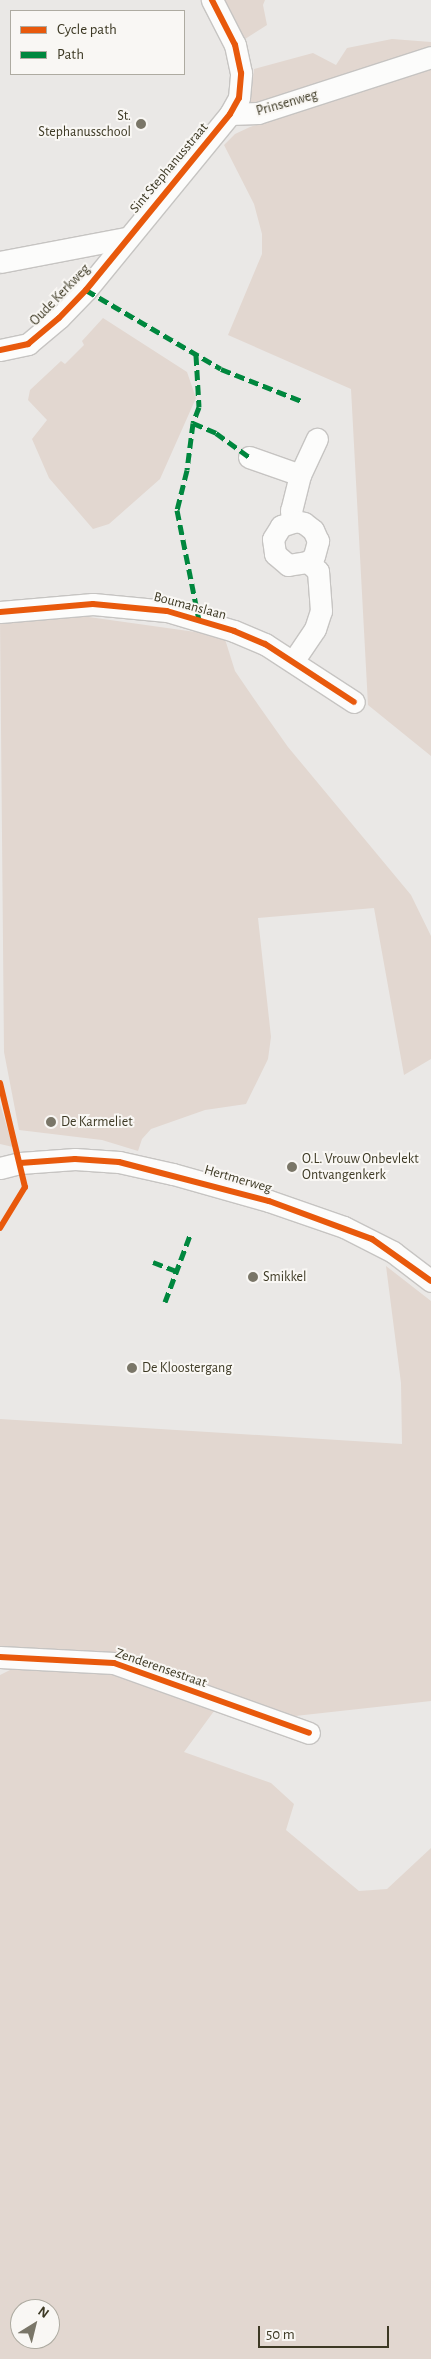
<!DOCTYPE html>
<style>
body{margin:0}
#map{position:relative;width:431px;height:2359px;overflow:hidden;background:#eae8e6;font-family:"Alegreya Sans",sans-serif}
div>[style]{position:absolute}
.green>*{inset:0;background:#e2d7d0}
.roads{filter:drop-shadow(1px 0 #c6c4c2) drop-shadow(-1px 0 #c6c4c2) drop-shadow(0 1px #c6c4c2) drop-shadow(0 -1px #c6c4c2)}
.minor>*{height:21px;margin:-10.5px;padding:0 10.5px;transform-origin:10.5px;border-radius:10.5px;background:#fcfcfb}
.quiet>*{height:5px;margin-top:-2.5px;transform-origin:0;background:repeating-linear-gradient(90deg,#00873e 0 10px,transparent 0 15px)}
.cycleway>*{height:6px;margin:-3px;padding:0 3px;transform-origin:3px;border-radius:3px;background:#e8590c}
.dots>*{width:14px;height:14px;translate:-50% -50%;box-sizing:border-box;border:2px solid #f9f7f4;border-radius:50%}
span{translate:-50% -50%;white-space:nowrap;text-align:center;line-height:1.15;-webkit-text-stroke:4px #f9f7f4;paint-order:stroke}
.street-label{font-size:14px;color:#3d3924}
.poi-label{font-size:14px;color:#3d3924}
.right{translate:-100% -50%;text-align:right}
.left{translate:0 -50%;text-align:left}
.legend{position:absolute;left:10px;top:10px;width:175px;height:65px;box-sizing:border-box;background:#f9f7f4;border:1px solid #aeaba1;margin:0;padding:6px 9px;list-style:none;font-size:15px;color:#3d3924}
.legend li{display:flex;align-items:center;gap:10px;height:25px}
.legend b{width:25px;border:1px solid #aeaba1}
.north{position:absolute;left:10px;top:2299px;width:50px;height:50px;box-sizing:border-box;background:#f9f7f4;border:1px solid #aeaba1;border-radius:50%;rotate:36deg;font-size:14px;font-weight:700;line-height:20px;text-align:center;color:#3d3924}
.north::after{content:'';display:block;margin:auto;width:18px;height:22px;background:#7a7668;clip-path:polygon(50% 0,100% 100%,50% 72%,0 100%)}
.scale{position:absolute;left:258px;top:2326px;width:131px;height:22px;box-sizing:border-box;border:2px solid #3d3924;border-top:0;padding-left:6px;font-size:15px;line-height:18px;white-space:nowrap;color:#3d3924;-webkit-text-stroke:4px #f9f7f4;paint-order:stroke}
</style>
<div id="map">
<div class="green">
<i style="clip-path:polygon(222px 0,265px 0,263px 5px,267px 25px,245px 39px)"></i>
<i style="clip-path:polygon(392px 39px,431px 42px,431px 49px,250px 105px,254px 69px,313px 53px,336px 65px,347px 48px)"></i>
<i style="clip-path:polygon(431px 68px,431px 756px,368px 705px,351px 389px,228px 335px,262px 254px,262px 234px,254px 204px,224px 145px,235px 134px,250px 127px)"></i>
<i style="clip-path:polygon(103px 318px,187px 372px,196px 398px,160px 479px,109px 524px,93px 529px,49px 478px,32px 439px,47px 420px,28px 400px,30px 390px,61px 361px,65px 364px,84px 345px,82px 341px)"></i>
<i style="clip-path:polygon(46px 611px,224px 636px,235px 671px,259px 706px,288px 747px,411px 895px,431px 936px,431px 1059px,404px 1075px,374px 908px,258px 918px,271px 1037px,268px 1059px,246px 1104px,205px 1110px,151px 1129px,142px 1139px,138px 1151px,102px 1140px,19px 1130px,4px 1052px,0 619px)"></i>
<i style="clip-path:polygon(0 1104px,13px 1147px,0 1144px)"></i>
<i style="clip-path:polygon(386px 1266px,431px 1301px,431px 1701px,286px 1717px,117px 1657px,0 1649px,0 1419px,402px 1444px,401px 1383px)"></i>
<i style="clip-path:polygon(evenodd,20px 1665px,104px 1667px,217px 1707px,184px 1752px,271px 1783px,294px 1804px,286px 1830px,359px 1891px,387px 1889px,431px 1848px,431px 2359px,0 2359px,0 1675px,20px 1665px,20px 2309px,50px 2309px,50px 2339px,20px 2339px,20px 2309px)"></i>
</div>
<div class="roads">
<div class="minor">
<i style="left:230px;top:114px;width:28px;rotate:-2deg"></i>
<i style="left:258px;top:113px;width:182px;rotate:-17.9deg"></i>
<i style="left:0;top:262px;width:128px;rotate:-10.8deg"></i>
<i style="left:0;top:350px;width:29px;rotate:-12deg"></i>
<i style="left:28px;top:344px;width:40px;rotate:-40deg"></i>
<i style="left:59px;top:318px;width:39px;rotate:-46deg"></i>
<i style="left:86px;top:290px;width:227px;rotate:-50.7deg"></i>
<i style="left:230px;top:114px;width:18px;rotate:-61deg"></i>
<i style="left:239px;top:98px;width:25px;rotate:-85deg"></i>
<i style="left:241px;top:73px;width:29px;rotate:-102deg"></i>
<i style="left:235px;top:45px;width:51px;rotate:-117.1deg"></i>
<i style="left:249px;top:457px;width:54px;rotate:19.4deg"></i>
<i style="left:300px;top:475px;width:36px;rotate:104deg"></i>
<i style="left:291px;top:510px;width:12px;rotate:85deg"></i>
<i style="left:300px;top:475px;width:40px;rotate:-65deg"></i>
<i style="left:0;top:612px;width:93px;rotate:-4.9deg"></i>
<i style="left:93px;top:604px;width:74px;rotate:5.4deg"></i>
<i style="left:167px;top:611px;width:70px;rotate:16.6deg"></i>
<i style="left:234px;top:631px;width:34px;rotate:23deg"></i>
<i style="left:265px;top:644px;width:106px;rotate:33.1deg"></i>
<i style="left:294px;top:660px;width:37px;rotate:-56deg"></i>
<i style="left:315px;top:629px;width:19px;rotate:-72deg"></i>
<i style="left:321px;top:611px;width:40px;rotate:-94.3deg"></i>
<i style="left:318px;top:571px;width:13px;rotate:-138deg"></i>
<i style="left:308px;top:562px;width:8px;rotate:-45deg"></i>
<i style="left:314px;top:556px;width:16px;rotate:-75deg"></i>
<i style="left:318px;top:541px;width:12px;rotate:-114deg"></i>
<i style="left:313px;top:530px;width:11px;rotate:-142deg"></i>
<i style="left:304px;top:523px;width:8px;rotate:-166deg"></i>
<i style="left:296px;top:521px;width:16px;rotate:162deg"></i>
<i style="left:281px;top:526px;width:15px;rotate:122deg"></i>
<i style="left:273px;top:539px;width:15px;rotate:82deg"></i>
<i style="left:275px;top:554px;width:17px;rotate:40deg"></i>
<i style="left:288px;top:565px;width:20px;rotate:-9deg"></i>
<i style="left:0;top:1168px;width:21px;rotate:-14deg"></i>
<i style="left:20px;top:1163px;width:55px;rotate:-4.2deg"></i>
<i style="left:75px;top:1159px;width:44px;rotate:3.9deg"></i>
<i style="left:119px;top:1162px;width:55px;rotate:12.5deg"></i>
<i style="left:173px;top:1174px;width:100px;rotate:15.7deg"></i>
<i style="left:269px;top:1201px;width:79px;rotate:19.1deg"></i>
<i style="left:344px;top:1227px;width:55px;rotate:27deg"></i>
<i style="left:393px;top:1252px;width:48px;rotate:37.3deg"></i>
<i style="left:0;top:1657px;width:114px;rotate:3deg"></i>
<i style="left:114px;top:1663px;width:207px;rotate:19.7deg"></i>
</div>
</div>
<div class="quiet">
<i style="left:86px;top:290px;width:156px;rotate:30.3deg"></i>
<i style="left:221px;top:369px;width:89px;rotate:21.7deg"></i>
<i style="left:196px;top:355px;width:52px;rotate:86.7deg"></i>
<i style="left:199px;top:407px;width:17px;rotate:111deg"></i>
<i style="left:193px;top:423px;width:47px;rotate:97.3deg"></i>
<i style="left:187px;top:470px;width:41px;rotate:104deg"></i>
<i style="left:177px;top:510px;width:112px;rotate:78.7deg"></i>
<i style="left:193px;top:423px;width:25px;rotate:23deg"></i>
<i style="left:216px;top:433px;width:41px;rotate:36deg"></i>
<i style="left:153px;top:1262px;width:25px;rotate:21deg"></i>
<i style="left:165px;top:1302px;width:72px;rotate:-69.5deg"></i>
</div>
<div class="cycleway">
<i style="left:0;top:350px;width:29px;rotate:-12deg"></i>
<i style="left:28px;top:344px;width:40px;rotate:-40deg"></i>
<i style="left:59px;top:318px;width:39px;rotate:-46deg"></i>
<i style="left:86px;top:290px;width:227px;rotate:-50.7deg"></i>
<i style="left:230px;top:114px;width:18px;rotate:-61deg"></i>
<i style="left:239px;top:98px;width:25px;rotate:-85deg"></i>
<i style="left:241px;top:73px;width:29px;rotate:-102deg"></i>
<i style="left:235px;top:45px;width:51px;rotate:-117.1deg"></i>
<i style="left:0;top:612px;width:93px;rotate:-4.9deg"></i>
<i style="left:93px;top:604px;width:74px;rotate:5.4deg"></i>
<i style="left:167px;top:611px;width:70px;rotate:16.6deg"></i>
<i style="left:234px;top:631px;width:34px;rotate:23deg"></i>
<i style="left:265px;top:644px;width:106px;rotate:33.1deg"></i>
<i style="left:0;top:1083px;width:107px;rotate:76.5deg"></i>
<i style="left:25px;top:1187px;width:48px;rotate:121.4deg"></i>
<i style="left:20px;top:1163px;width:55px;rotate:-4.2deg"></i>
<i style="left:75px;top:1159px;width:44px;rotate:3.9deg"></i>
<i style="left:119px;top:1162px;width:155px;rotate:14.6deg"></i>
<i style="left:269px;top:1201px;width:110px;rotate:20.3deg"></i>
<i style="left:372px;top:1239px;width:72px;rotate:35.4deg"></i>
<i style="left:0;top:1657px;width:114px;rotate:3deg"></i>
<i style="left:114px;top:1663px;width:207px;rotate:19.7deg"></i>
</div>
<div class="dots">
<i style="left:141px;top:124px;background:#7a7668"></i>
<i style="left:51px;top:1122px;background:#7a7668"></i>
<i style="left:292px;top:1167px;background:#7a7668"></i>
<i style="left:253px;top:1277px;background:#7a7668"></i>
<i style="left:132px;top:1368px;background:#7a7668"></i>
</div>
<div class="street-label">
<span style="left:287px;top:103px;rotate:-16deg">Prinsenweg</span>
<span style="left:169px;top:168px;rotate:-50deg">Sint Stephanusstraat</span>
<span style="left:60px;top:295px;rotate:-46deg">Oude Kerkweg</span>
<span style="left:190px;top:606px;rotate:15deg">Boumanslaan</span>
<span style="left:238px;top:1179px;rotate:16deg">Hertmerweg</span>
<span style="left:161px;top:1668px;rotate:19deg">Zenderensestraat</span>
</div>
<div class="poi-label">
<span class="right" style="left:131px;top:124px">St.<br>Stephanusschool</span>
<span class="left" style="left:61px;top:1122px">De Karmeliet</span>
<span class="left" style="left:302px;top:1167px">O.L. Vrouw Onbevlekt<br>Ontvangenkerk</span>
<span class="left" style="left:263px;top:1277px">Smikkel</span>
<span class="left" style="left:142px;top:1368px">De Kloostergang</span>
</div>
<ul class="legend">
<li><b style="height:6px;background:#e8590c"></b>Cycle path</li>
<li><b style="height:6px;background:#00873e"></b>Path</li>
</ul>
<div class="north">N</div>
<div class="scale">50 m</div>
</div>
